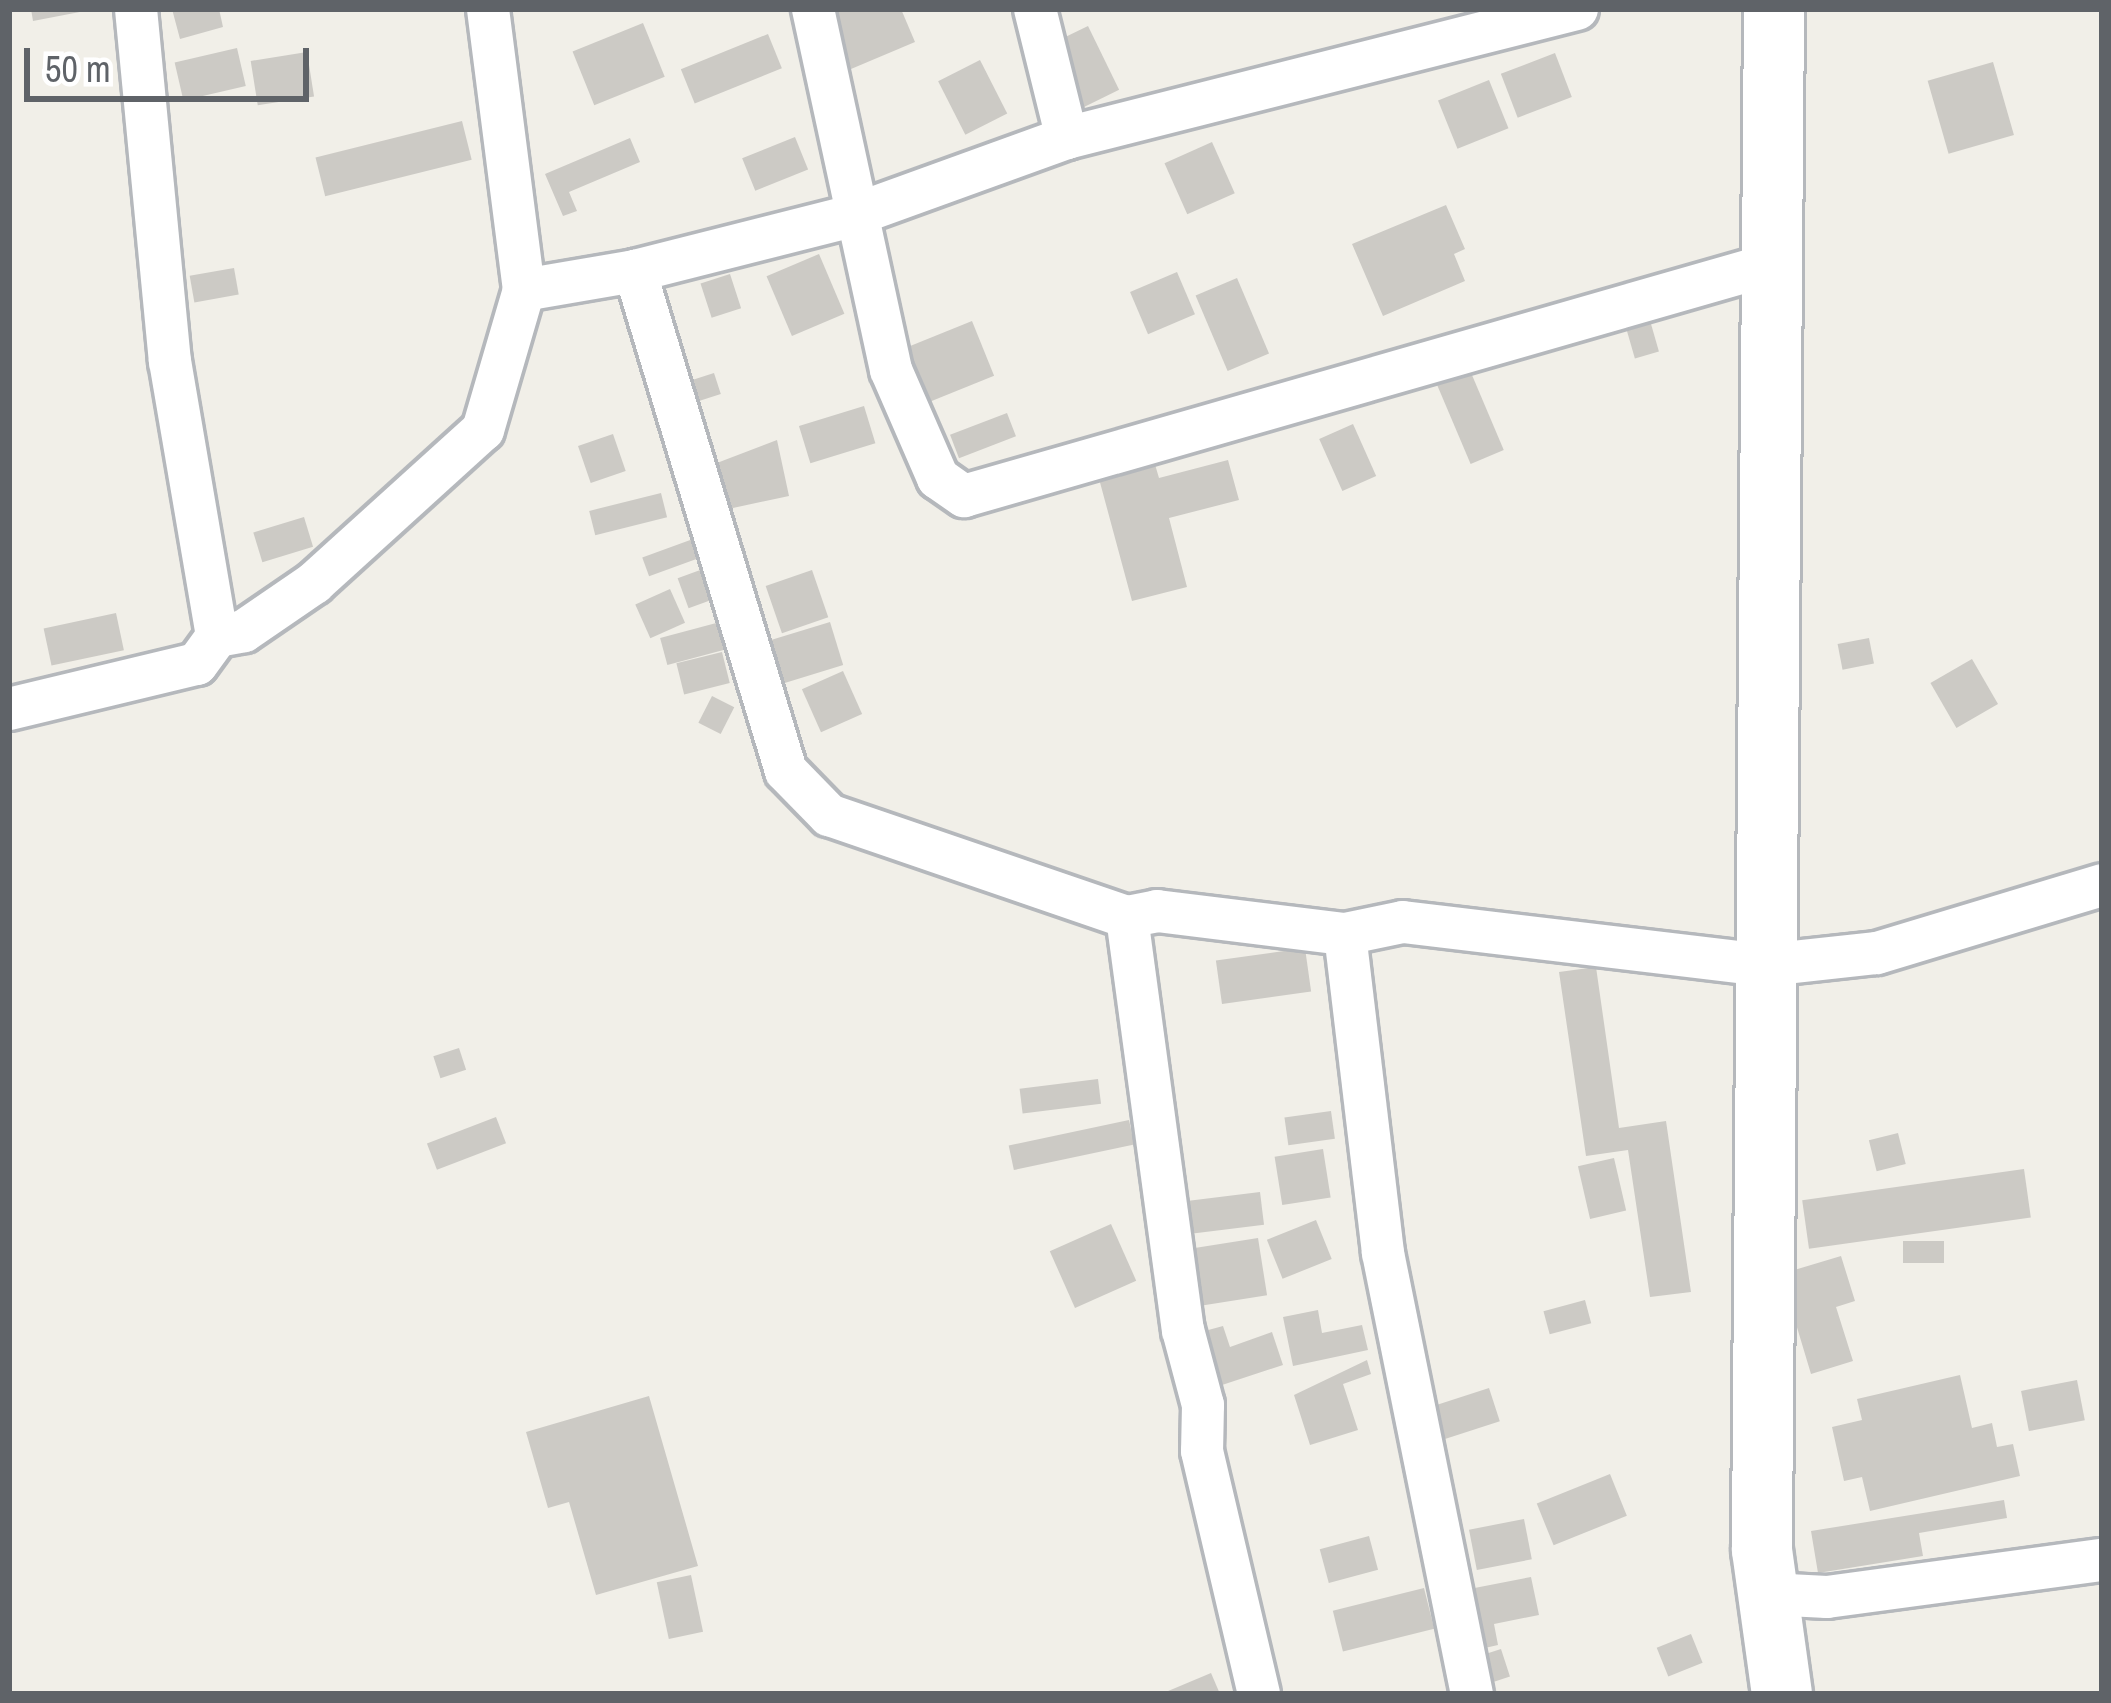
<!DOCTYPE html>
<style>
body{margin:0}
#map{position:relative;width:2111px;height:1703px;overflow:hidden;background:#f1efe8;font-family:"Archivo Narrow",sans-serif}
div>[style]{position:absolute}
.building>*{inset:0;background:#cccac5;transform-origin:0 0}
.roads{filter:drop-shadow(3px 0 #b5b8bc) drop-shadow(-3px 0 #b5b8bc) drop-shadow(0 3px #b5b8bc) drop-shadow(0 -3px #b5b8bc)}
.street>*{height:42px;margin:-21px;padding:0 21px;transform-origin:21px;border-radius:21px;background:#fff}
.secondary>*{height:60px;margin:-30px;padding:0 30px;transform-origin:30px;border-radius:30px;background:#fff}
span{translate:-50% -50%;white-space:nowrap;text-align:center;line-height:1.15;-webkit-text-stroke:9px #fff;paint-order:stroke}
.frame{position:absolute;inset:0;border:12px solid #5f6368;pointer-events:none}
.scale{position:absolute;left:24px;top:48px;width:285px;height:54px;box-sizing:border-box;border:6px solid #5f6368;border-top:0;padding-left:15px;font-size:36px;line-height:42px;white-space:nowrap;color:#5f6368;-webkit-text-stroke:9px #fff;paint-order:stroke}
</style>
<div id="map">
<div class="building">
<i style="clip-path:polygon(31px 9px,84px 9px,85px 11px,33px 21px)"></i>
<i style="clip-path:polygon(172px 9px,219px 9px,223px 27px,180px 39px)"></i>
<i style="clip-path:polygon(826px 9px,901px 9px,915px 42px,851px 69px)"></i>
<i style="left:643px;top:23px;width:58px;height:76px;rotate:68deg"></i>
<i style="left:1088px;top:26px;width:71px;height:39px;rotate:64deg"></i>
<i style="left:768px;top:34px;width:37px;height:94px;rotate:68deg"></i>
<i style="left:237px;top:48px;width:39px;height:64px;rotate:77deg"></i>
<i style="left:307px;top:52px;width:45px;height:57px;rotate:81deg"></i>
<i style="left:1555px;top:53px;width:47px;height:58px;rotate:69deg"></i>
<i style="left:980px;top:60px;width:60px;height:47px;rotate:63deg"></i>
<i style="left:1993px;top:62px;width:76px;height:68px;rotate:74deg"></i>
<i style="left:1489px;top:80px;width:52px;height:55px;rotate:68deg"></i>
<i style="left:462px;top:121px;width:40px;height:151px;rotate:76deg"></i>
<i style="left:795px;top:137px;width:35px;height:57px;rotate:68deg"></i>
<i style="clip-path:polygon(630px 138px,640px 162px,569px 192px,577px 211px,563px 216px,545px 174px)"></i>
<i style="left:1212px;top:142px;width:56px;height:52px;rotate:66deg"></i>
<i style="clip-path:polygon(1446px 205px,1465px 249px,1454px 254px,1465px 281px,1383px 316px,1352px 244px)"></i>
<i style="left:819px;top:254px;width:65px;height:57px;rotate:67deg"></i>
<i style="left:234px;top:268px;width:27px;height:45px;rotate:80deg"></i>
<i style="left:1177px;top:272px;width:46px;height:51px;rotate:67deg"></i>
<i style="left:730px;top:274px;width:36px;height:31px;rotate:72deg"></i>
<i style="left:1237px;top:278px;width:82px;height:45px;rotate:67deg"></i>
<i style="left:1649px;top:317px;width:36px;height:25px;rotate:74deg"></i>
<i style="left:972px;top:321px;width:59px;height:70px;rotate:68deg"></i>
<i style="left:1469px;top:368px;width:89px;height:36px;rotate:67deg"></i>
<i style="left:714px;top:373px;width:22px;height:27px;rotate:72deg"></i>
<i style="left:864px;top:406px;width:39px;height:68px;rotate:73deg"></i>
<i style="left:1007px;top:413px;width:25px;height:61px;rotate:69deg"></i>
<i style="left:1353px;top:424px;width:57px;height:37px;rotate:66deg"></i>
<i style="left:613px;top:434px;width:39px;height:37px;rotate:71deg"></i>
<i style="clip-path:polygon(777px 440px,789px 496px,719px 511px,709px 466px)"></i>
<i style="clip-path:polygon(1228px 460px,1239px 500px,1169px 518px,1187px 587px,1132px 601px,1098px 475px,1154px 461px,1159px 478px)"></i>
<i style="left:661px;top:493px;width:25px;height:74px;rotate:76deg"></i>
<i style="left:304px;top:517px;width:31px;height:53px;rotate:73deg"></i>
<i style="left:693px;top:539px;width:20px;height:54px;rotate:70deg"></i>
<i style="left:703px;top:569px;width:32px;height:27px;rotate:70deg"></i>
<i style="left:812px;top:570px;width:50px;height:49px;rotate:71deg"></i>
<i style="left:670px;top:589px;width:37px;height:38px;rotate:66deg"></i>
<i style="left:116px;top:613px;width:38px;height:74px;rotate:78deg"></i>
<i style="left:720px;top:622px;width:28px;height:62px;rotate:75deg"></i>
<i style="left:830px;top:622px;width:45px;height:73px;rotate:73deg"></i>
<i style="left:1869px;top:638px;width:26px;height:32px;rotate:79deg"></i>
<i style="left:722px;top:652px;width:32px;height:47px;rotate:76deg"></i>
<i style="left:1972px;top:659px;width:52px;height:48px;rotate:60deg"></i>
<i style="left:843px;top:671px;width:47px;height:45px;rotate:66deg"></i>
<i style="left:712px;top:696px;width:25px;height:30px;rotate:27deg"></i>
<i style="left:1305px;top:948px;width:44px;height:90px;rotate:82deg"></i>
<i style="clip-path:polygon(1596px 967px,1619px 1128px,1666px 1121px,1691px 1292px,1650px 1297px,1628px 1150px,1586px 1156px,1559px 972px)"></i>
<i style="left:459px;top:1048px;width:23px;height:27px;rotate:72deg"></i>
<i style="left:1098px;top:1079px;width:25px;height:79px;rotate:83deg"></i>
<i style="left:1331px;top:1111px;width:28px;height:47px;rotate:82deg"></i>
<i style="left:496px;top:1117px;width:28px;height:74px;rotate:69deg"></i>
<i style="left:1129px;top:1120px;width:25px;height:123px;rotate:78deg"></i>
<i style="left:1898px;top:1133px;width:32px;height:30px;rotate:76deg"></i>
<i style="left:1323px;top:1149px;width:49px;height:49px;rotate:81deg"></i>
<i style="left:1614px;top:1158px;width:54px;height:37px;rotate:77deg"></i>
<i style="left:2024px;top:1169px;width:49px;height:224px;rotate:82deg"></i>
<i style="left:1260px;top:1192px;width:33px;height:92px;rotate:83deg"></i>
<i style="left:1316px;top:1220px;width:42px;height:53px;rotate:68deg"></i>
<i style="left:1111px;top:1224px;width:62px;height:67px;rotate:66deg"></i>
<i style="left:1258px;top:1238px;width:58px;height:80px;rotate:81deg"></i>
<i style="left:1903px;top:1241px;width:41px;height:22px"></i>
<i style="clip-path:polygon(1841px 1256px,1855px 1301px,1836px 1307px,1853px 1361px,1811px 1374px,1781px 1274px)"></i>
<i style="left:1585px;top:1300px;width:24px;height:43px;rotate:75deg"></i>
<i style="clip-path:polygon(1318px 1310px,1322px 1333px,1362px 1325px,1368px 1350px,1293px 1366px,1283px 1317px)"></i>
<i style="clip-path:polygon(1223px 1326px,1230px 1347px,1272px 1332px,1283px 1365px,1219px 1386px,1201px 1332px)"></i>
<i style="clip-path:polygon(1367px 1360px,1371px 1374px,1343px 1384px,1358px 1430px,1310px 1445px,1294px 1395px)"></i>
<i style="clip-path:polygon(1960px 1375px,1972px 1428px,1992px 1423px,1997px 1447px,2013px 1444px,2020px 1476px,1870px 1511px,1862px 1477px,1844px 1481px,1832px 1427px,1862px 1420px,1857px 1399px)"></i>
<i style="left:2077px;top:1380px;width:41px;height:57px;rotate:79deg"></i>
<i style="left:1489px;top:1388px;width:35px;height:69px;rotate:72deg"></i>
<i style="clip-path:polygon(649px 1396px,698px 1566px,596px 1595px,569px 1502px,548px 1508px,526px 1432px)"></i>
<i style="left:1610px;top:1474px;width:45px;height:79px;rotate:68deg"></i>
<i style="clip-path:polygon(2004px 1500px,2007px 1518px,1919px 1533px,1923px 1556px,1818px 1573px,1811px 1531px)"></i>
<i style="left:1524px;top:1519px;width:41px;height:56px;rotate:79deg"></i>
<i style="left:1369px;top:1536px;width:35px;height:51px;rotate:75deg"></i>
<i style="left:691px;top:1575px;width:58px;height:35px;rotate:78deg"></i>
<i style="clip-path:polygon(1531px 1577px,1539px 1615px,1494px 1624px,1498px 1645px,1467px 1652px,1454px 1592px)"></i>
<i style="left:1424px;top:1588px;width:42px;height:94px;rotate:76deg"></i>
<i style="left:1691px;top:1634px;width:31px;height:37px;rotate:68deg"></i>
<i style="left:1501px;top:1649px;width:29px;height:31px;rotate:72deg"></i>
<i style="clip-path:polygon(1211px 1673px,1220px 1694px,1161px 1694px)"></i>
</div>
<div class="roads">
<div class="street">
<i style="left:136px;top:9px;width:354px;rotate:84.5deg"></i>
<i style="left:170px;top:361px;width:279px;rotate:80.3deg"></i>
<i style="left:813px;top:9px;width:369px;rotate:77.8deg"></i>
<i style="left:891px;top:370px;width:118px;rotate:66.5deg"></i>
<i style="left:938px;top:478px;width:32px;rotate:35deg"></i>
<i style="left:964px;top:496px;width:841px;rotate:-16.02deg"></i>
<i style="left:1035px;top:9px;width:133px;rotate:76.1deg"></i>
<i style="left:1577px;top:9px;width:526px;rotate:165.81deg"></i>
<i style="left:1067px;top:138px;width:229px;rotate:160.1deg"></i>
<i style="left:852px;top:216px;width:224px;rotate:165.8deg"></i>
<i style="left:635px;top:271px;width:522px;rotate:73.2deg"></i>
<i style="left:786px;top:771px;width:62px;rotate:45.7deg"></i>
<i style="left:829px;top:815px;width:315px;rotate:18.9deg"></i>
<i style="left:1127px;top:917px;width:31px;rotate:-11deg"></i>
<i style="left:1157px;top:911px;width:189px;rotate:7deg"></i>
<i style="left:1345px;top:934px;width:59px;rotate:-11.7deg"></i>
<i style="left:1403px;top:922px;width:366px;rotate:6.8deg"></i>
<i style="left:1766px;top:965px;width:112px;rotate:-6.2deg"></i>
<i style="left:1877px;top:953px;width:235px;rotate:-16.8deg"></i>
<i style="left:524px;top:290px;width:113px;rotate:-9.7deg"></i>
<i style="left:9px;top:709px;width:193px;rotate:-13.5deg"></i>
<i style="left:197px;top:664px;width:34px;rotate:-54deg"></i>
<i style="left:217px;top:636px;width:27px;rotate:-10deg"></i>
<i style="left:244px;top:631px;width:85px;rotate:-34.4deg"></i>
<i style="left:314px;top:583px;width:228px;rotate:-42.2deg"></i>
<i style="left:483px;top:430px;width:146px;rotate:-73.7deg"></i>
<i style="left:524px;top:290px;width:283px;rotate:-97.3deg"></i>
<i style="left:1127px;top:917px;width:417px;rotate:82.3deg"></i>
<i style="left:1183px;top:1330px;width:78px;rotate:75.1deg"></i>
<i style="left:1203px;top:1405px;width:46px;rotate:91.2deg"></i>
<i style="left:1202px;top:1451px;width:250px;rotate:76.8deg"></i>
<i style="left:1345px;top:934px;width:321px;rotate:83.2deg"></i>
<i style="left:1383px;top:1253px;width:450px;rotate:78.6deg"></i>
<i style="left:1768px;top:1594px;width:59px;rotate:2.9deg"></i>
<i style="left:1827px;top:1597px;width:277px;rotate:-7.7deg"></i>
</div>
<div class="secondary">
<i style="left:1774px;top:9px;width:1541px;rotate:90.45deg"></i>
<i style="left:1762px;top:1550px;width:145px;rotate:82.1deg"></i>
</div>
</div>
<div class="frame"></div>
<div class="scale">50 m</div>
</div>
